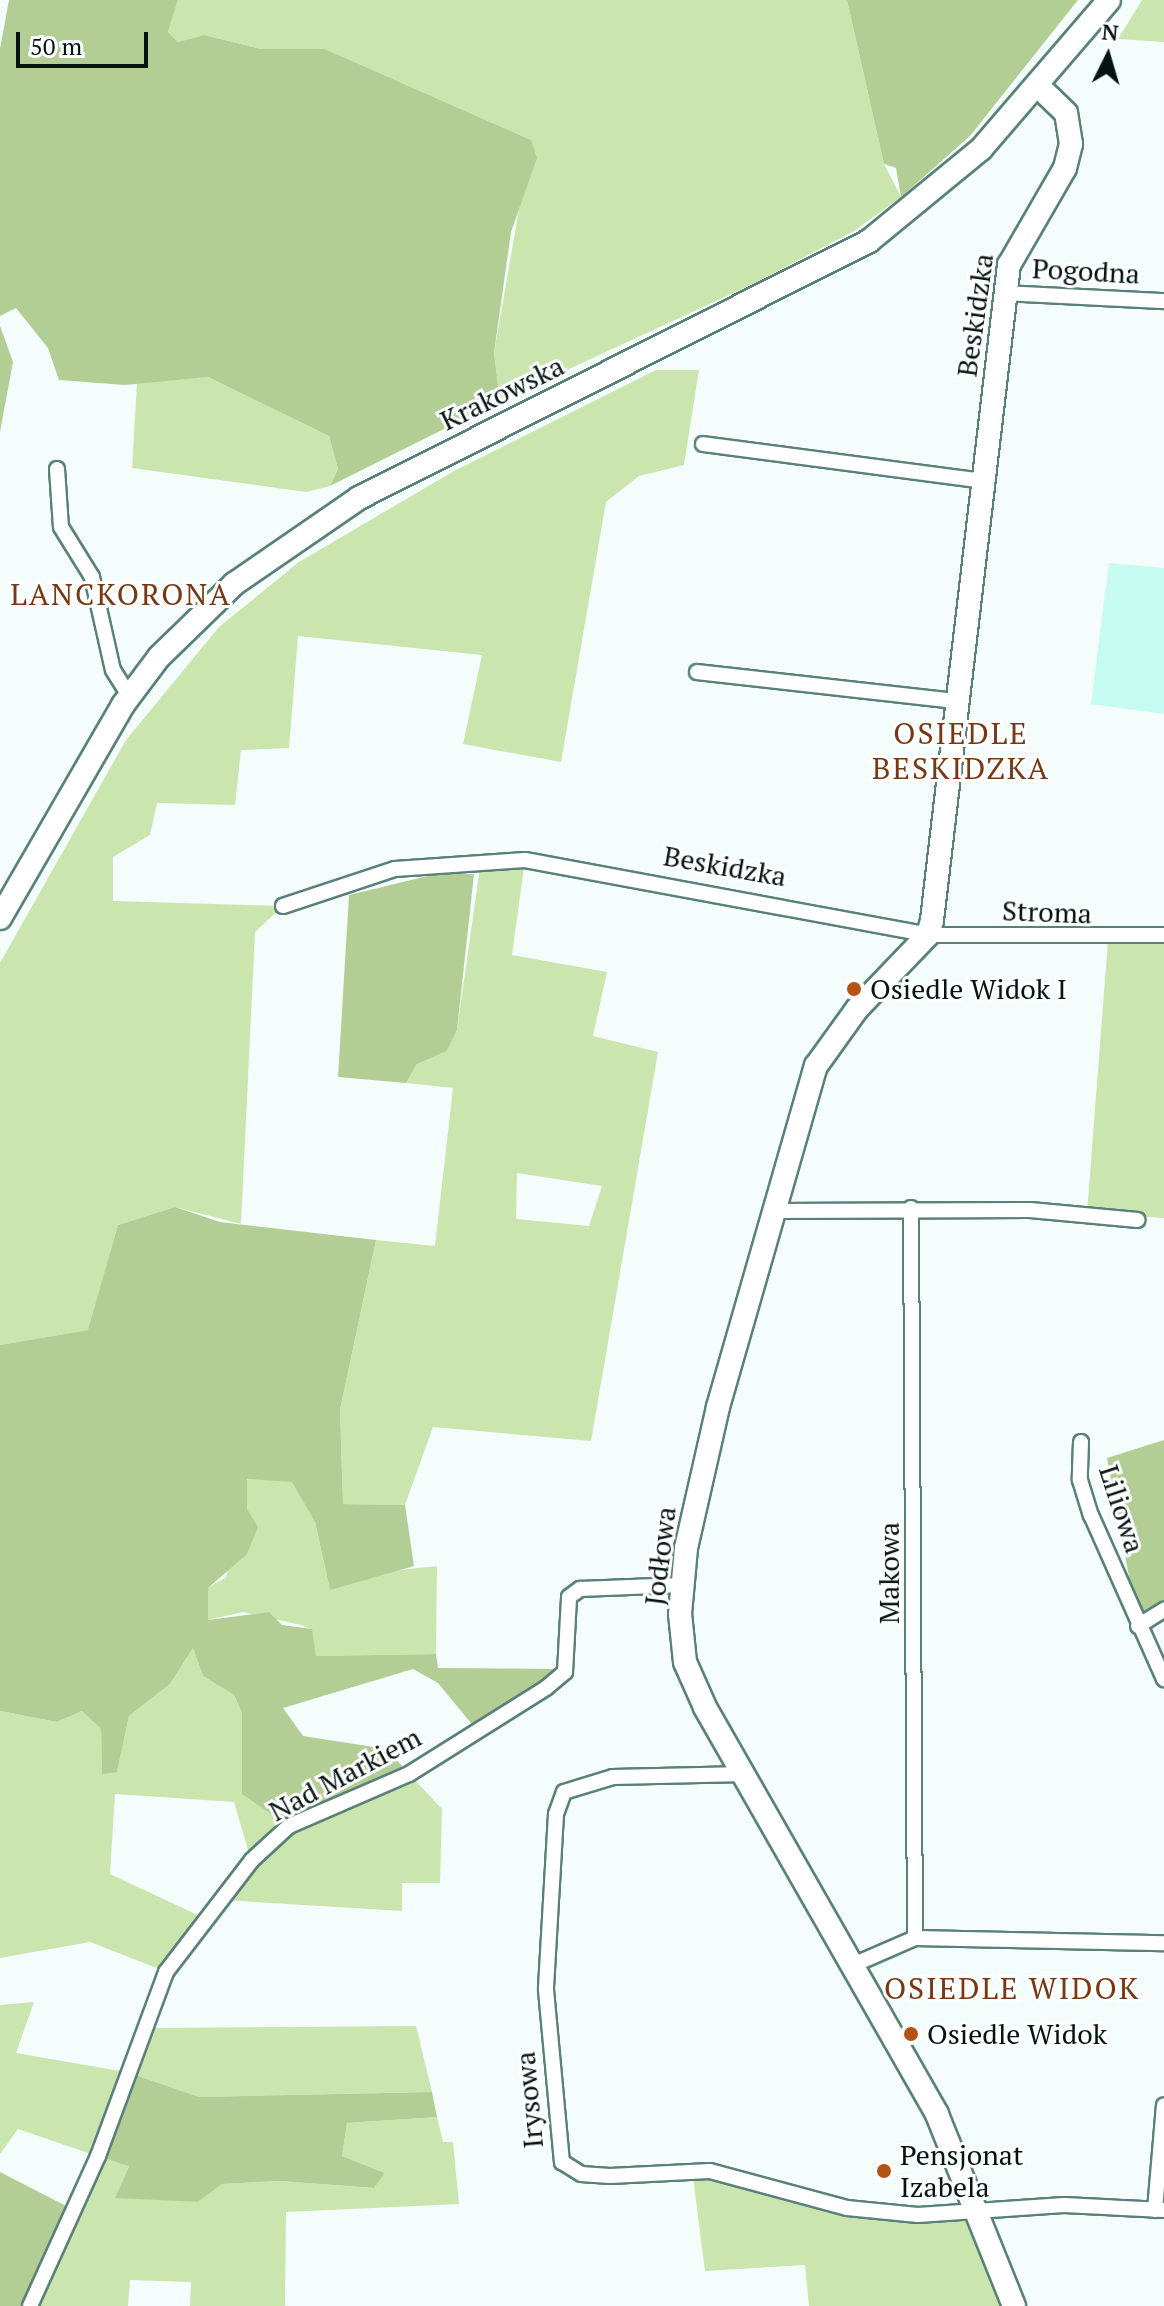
<!DOCTYPE html>
<meta charset="utf-8">
<style>
body{margin:0}
#map{position:relative;width:1164px;height:2306px;overflow:hidden;background:#f4fdfb;font-family:"PT Serif",serif}
div>[style]{position:absolute}
.built>*{inset:0;background:#c5fbf1}
.green>*{inset:0;background:#cbe5af}
.forest>*{inset:0;background:#b3ce95}
.roads{filter:drop-shadow(2px 0 #59817a) drop-shadow(-2px 0 #59817a) drop-shadow(0 2px #59817a) drop-shadow(0 -2px #59817a)}
.street>*{height:14px;margin:-7px;padding:0 7px;transform-origin:7px;border-radius:7px;background:#fff}
.secondary>*{height:22px;margin:-11px;padding:0 11px;transform-origin:11px;border-radius:11px;background:#fff}
.dots>*{width:22px;height:22px;translate:-50% -50%;box-sizing:border-box;border:4px solid #fff;border-radius:50%}
span{translate:-50% -50%;white-space:nowrap;text-align:center;line-height:1.15;-webkit-text-stroke:6px #fff;paint-order:stroke}
.street-label{font-size:28px;color:#041411}
.poi-label{font-size:28px;color:#041411}
.left{translate:0 -50%;text-align:left}
.neighbourhood-label{font-size:30px;color:#773814;letter-spacing:2px}
.north{position:absolute;left:1068px;top:16px;width:80px;height:80px;-webkit-text-stroke:6px #fff;paint-order:stroke;rotate:5deg;font-size:22px;font-weight:700;line-height:32px;text-align:center;color:#041411}
.north::after{content:'';display:block;margin:auto;width:28px;height:36px;background:#041411;clip-path:polygon(50% 0,100% 100%,50% 72%,0 100%)}
.scale{position:absolute;left:16px;top:32px;width:132px;height:36px;box-sizing:border-box;border:4px solid #041411;border-top:0;padding-left:10px;font-size:24px;line-height:28px;white-space:nowrap;color:#041411;-webkit-text-stroke:6px #fff;paint-order:stroke}
</style>
<div id="map">
<div class="built">
<i style="clip-path:polygon(1109px 563px,1164px 568px,1164px 714px,1091px 704px)"></i>
</div>
<div class="green">
<i style="clip-path:polygon(178px 0,847px 0,884px 164px,901px 197px,854px 231px,757px 282px,500px 401px,494px 353px,531px 140px,325px 49px,261px 49px,204px 35px,178px 42px,168px 32px)"></i>
<i style="clip-path:polygon(1142px 0,1164px 0,1164px 42px,1118px 39px)"></i>
<i style="clip-path:polygon(656px 370px,699px 370px,684px 465px,639px 476px,606px 502px,561px 762px,463px 744px,482px 655px,298px 636px,289px 748px,241px 750px,235px 805px,157px 803px,150px 835px,113px 857px,113px 901px,283px 906px,255px 932px,241px 1224px,175px 1207px,118px 1225px,89px 1330px,0 1345px,0 963px,126px 740px,219px 627px,299px 562px,454px 471px)"></i>
<i style="clip-path:polygon(208px 377px,329px 436px,338px 469px,330px 486px,306px 492px,132px 468px,137px 383px)"></i>
<i style="clip-path:polygon(evenodd,481px 860px,525px 860px,512px 955px,607px 972px,593px 1036px,658px 1052px,591px 1441px,433px 1427px,405px 1505px,343px 1504px,340px 1410px,376px 1240px,435px 1246px,453px 1088px,406px 1083px,417px 1064px,447px 1051px,457px 1030px,481px 860px,517px 1173px,602px 1186px,589px 1226px,516px 1219px,517px 1173px)"></i>
<i style="clip-path:polygon(1164px 933px,1164px 1218px,1087px 1213px,1108px 940px)"></i>
<i style="clip-path:polygon(246px 1479px,292px 1481px,315px 1522px,330px 1590px,372px 1573px,437px 1566px,436px 1654px,316px 1656px,311px 1629px,301px 1625px,243px 1612px,208px 1620px,208px 1588px,226px 1577px,247px 1509px)"></i>
<i style="clip-path:polygon(193px 1648px,203px 1676px,234px 1695px,242px 1713px,242px 1794px,409px 1774px,442px 1809px,440px 1883px,402px 1883px,402px 1911px,223px 1900px,251px 1860px,234px 1802px,115px 1794px,110px 1874px,202px 1917px,162px 1970px,90px 1942px,0 1958px,0 1711px,57px 1722px,82px 1711px,101px 1729px,102px 1773px,117px 1771px,129px 1716px,170px 1684px)"></i>
<i style="clip-path:polygon(34px 2002px,16px 2053px,120px 2071px,98px 2155px,129px 2165px,116px 2197px,198px 2202px,221px 2184px,281px 2181px,373px 2188px,385px 2173px,342px 2156px,347px 2123px,437px 2117px,443px 2142px,453px 2142px,459px 2204px,286px 2212px,285px 2306px,190px 2306px,191px 2282px,130px 2280px,128px 2306px,30px 2306px,97px 2156px,18px 2129px,0 2154px,0 2005px)"></i>
<i style="clip-path:polygon(416px 2026px,432px 2092px,199px 2097px,130px 2073px,146px 2028px)"></i>
<i style="clip-path:polygon(692px 2169px,847px 2208px,978px 2214px,1014px 2306px,809px 2306px,805px 2265px,705px 2271px)"></i>
</div>
<div class="forest">
<i style="clip-path:polygon(9px 0,178px 0,168px 32px,178px 42px,204px 35px,261px 49px,325px 49px,531px 140px,537px 158px,511px 232px,494px 353px,500px 401px,330px 486px,338px 469px,329px 436px,208px 377px,125px 385px,59px 380px,48px 348px,16px 308px,0 316px,0 49px)"></i>
<i style="clip-path:polygon(847px 0,1078px 0,970px 136px,901px 197px,896px 168px,884px 164px)"></i>
<i style="clip-path:polygon(0 326px,13px 362px,0 432px)"></i>
<i style="clip-path:polygon(436px 874px,474px 874px,457px 1030px,447px 1051px,417px 1064px,406px 1083px,338px 1077px,349px 895px)"></i>
<i style="clip-path:polygon(175px 1207px,220px 1222px,376px 1240px,340px 1410px,343px 1504px,405px 1505px,414px 1566px,330px 1590px,315px 1522px,292px 1482px,247px 1479px,247px 1509px,258px 1527px,247px 1554px,208px 1588px,208px 1620px,269px 1612px,282px 1625px,312px 1629px,316px 1656px,436px 1654px,438px 1668px,560px 1669px,475px 1728px,438px 1683px,413px 1669px,283px 1708px,303px 1736px,387px 1749px,409px 1774px,289px 1826px,242px 1794px,242px 1713px,234px 1695px,203px 1676px,193px 1648px,170px 1684px,129px 1716px,117px 1772px,102px 1774px,101px 1729px,82px 1711px,57px 1722px,0 1711px,0 1345px,88px 1330px,118px 1225px)"></i>
<i style="clip-path:polygon(1164px 1440px,1164px 1610px,1138px 1626px,1107px 1458px)"></i>
<i style="clip-path:polygon(130px 2073px,199px 2097px,432px 2092px,437px 2117px,347px 2123px,342px 2156px,385px 2173px,374px 2188px,280px 2181px,222px 2184px,198px 2202px,115px 2198px,129px 2166px,98px 2156px)"></i>
<i style="clip-path:polygon(0 2172px,72px 2209px,21px 2306px,0 2306px)"></i>
</div>
<div class="roads">
<div class="street">
<i style="left:1005px;top:293px;width:159px;rotate:2.9deg"></i>
<i style="left:703px;top:444px;width:283px;rotate:7.5deg"></i>
<i style="left:57px;top:469px;width:58px;rotate:86.1deg"></i>
<i style="left:61px;top:527px;width:59px;rotate:58.2deg"></i>
<i style="left:92px;top:577px;width:95px;rotate:77.3deg"></i>
<i style="left:113px;top:670px;width:31px;rotate:58deg"></i>
<i style="left:697px;top:672px;width:262px;rotate:6.4deg"></i>
<i style="left:283px;top:906px;width:118px;rotate:-18.3deg"></i>
<i style="left:395px;top:869px;width:130px;rotate:-4deg"></i>
<i style="left:525px;top:860px;width:410px;rotate:10.5deg"></i>
<i style="left:928px;top:935px;width:236px"></i>
<i style="left:911px;top:1208px;width:730px;rotate:89.69deg"></i>
<i style="left:775px;top:1211px;width:255px;rotate:-0.2deg"></i>
<i style="left:1030px;top:1210px;width:108px;rotate:5.3deg"></i>
<i style="left:1081px;top:1442px;width:38px;rotate:92deg"></i>
<i style="left:1080px;top:1480px;width:37px;rotate:73deg"></i>
<i style="left:1091px;top:1515px;width:180px;rotate:66deg"></i>
<i style="left:1138px;top:1626px;width:31px;rotate:-32deg"></i>
<i style="left:745px;top:1774px;width:132px;rotate:178.7deg"></i>
<i style="left:613px;top:1777px;width:51px;rotate:163deg"></i>
<i style="left:564px;top:1792px;width:23px;rotate:110deg"></i>
<i style="left:556px;top:1814px;width:176px;rotate:93.3deg"></i>
<i style="left:546px;top:1990px;width:173px;rotate:84.7deg"></i>
<i style="left:562px;top:2162px;width:22px;rotate:32deg"></i>
<i style="left:581px;top:2174px;width:29px;rotate:4deg"></i>
<i style="left:610px;top:2176px;width:100px;rotate:-2.9deg"></i>
<i style="left:710px;top:2171px;width:142px;rotate:15.1deg"></i>
<i style="left:847px;top:2208px;width:71px;rotate:5.6deg"></i>
<i style="left:918px;top:2215px;width:146px;rotate:-3.9deg"></i>
<i style="left:1064px;top:2205px;width:100px;rotate:2.9deg"></i>
<i style="left:853px;top:1965px;width:68px;rotate:-23.5deg"></i>
<i style="left:915px;top:1938px;width:249px;rotate:1.2deg"></i>
<i style="left:1155px;top:2210px;width:105px;rotate:-85.1deg"></i>
<i style="left:30px;top:2306px;width:165px;rotate:-65.6deg"></i>
<i style="left:98px;top:2156px;width:196px;rotate:-69.7deg"></i>
<i style="left:166px;top:1972px;width:141px;rotate:-52.5deg"></i>
<i style="left:252px;top:1860px;width:50px;rotate:-42.6deg"></i>
<i style="left:289px;top:1826px;width:131px;rotate:-23.4deg"></i>
<i style="left:409px;top:1774px;width:162px;rotate:-32.1deg"></i>
<i style="left:546px;top:1688px;width:25px;rotate:-40deg"></i>
<i style="left:565px;top:1672px;width:75px;rotate:-86.9deg"></i>
<i style="left:569px;top:1597px;width:14px;rotate:-36deg"></i>
<i style="left:580px;top:1589px;width:101px;rotate:-2.3deg"></i>
</div>
<div class="secondary">
<i style="left:0;top:918px;width:246px;rotate:-60deg"></i>
<i style="left:123px;top:705px;width:60px;rotate:-53.1deg"></i>
<i style="left:159px;top:657px;width:105px;rotate:-44.2deg"></i>
<i style="left:234px;top:584px;width:152px;rotate:-34.5deg"></i>
<i style="left:359px;top:498px;width:571px;rotate:-26.74deg"></i>
<i style="left:869px;top:241px;width:145px;rotate:-39.4deg"></i>
<i style="left:981px;top:149px;width:196px;rotate:-49.3deg"></i>
<i style="left:1014px;top:2306px;width:207px;rotate:-111.9deg"></i>
<i style="left:937px;top:2114px;width:468px;rotate:-119.7deg"></i>
<i style="left:705px;top:1707px;width:49px;rotate:-114deg"></i>
<i style="left:685px;top:1662px;width:48px;rotate:-95.9deg"></i>
<i style="left:680px;top:1614px;width:66px;rotate:-84.8deg"></i>
<i style="left:686px;top:1548px;width:145px;rotate:-77.2deg"></i>
<i style="left:718px;top:1407px;width:355px;rotate:-74deg"></i>
<i style="left:816px;top:1066px;width:70px;rotate:-54.3deg"></i>
<i style="left:857px;top:1009px;width:103px;rotate:-46.2deg"></i>
<i style="left:928px;top:935px;width:16px;rotate:-75deg"></i>
<i style="left:932px;top:920px;width:660px;rotate:-83.3deg"></i>
<i style="left:1009px;top:265px;width:112px;rotate:-60deg"></i>
<i style="left:1065px;top:168px;width:25px;rotate:-76deg"></i>
<i style="left:1071px;top:144px;width:31px;rotate:-99deg"></i>
<i style="left:1066px;top:113px;width:36px;rotate:-136deg"></i>
</div>
</div>
<div class="dots">
<i style="left:854px;top:989px;background:#b45314"></i>
<i style="left:911px;top:2034px;background:#b45314"></i>
<i style="left:884px;top:2171px;background:#b45314"></i>
</div>
<div class="street-label">
<span style="left:1086px;top:271px;rotate:3deg">Pogodna</span>
<span style="left:975px;top:315px;rotate:-82deg">Beskidzka</span>
<span style="left:502px;top:393px;rotate:-26deg">Krakowska</span>
<span style="left:725px;top:866px;rotate:10deg">Beskidzka</span>
<span style="left:1047px;top:912px;rotate:2deg">Stroma</span>
<span style="left:1122px;top:1509px;rotate:72deg">Liliowa</span>
<span style="left:660px;top:1556px;rotate:-83deg">Jodłowa</span>
<span style="left:889px;top:1573px;rotate:-90deg">Makowa</span>
<span style="left:345px;top:1774px;rotate:-28deg">Nad Markiem</span>
<span style="left:529px;top:2100px;rotate:-95deg">Irysowa</span>
</div>
<div class="poi-label">
<span class="left" style="left:870px;top:989px">Osiedle Widok I</span>
<span class="left" style="left:927px;top:2034px">Osiedle Widok</span>
<span class="left" style="left:900px;top:2171px">Pensjonat<br>Izabela</span>
</div>
<div class="neighbourhood-label">
<span style="left:121px;top:594px">LANCKORONA</span>
<span style="left:961px;top:750px">OSIEDLE<br>BESKIDZKA</span>
<span style="left:1012px;top:1988px">OSIEDLE WIDOK</span>
</div>
<div class="north">N</div>
<div class="scale">50 m</div>
</div>
